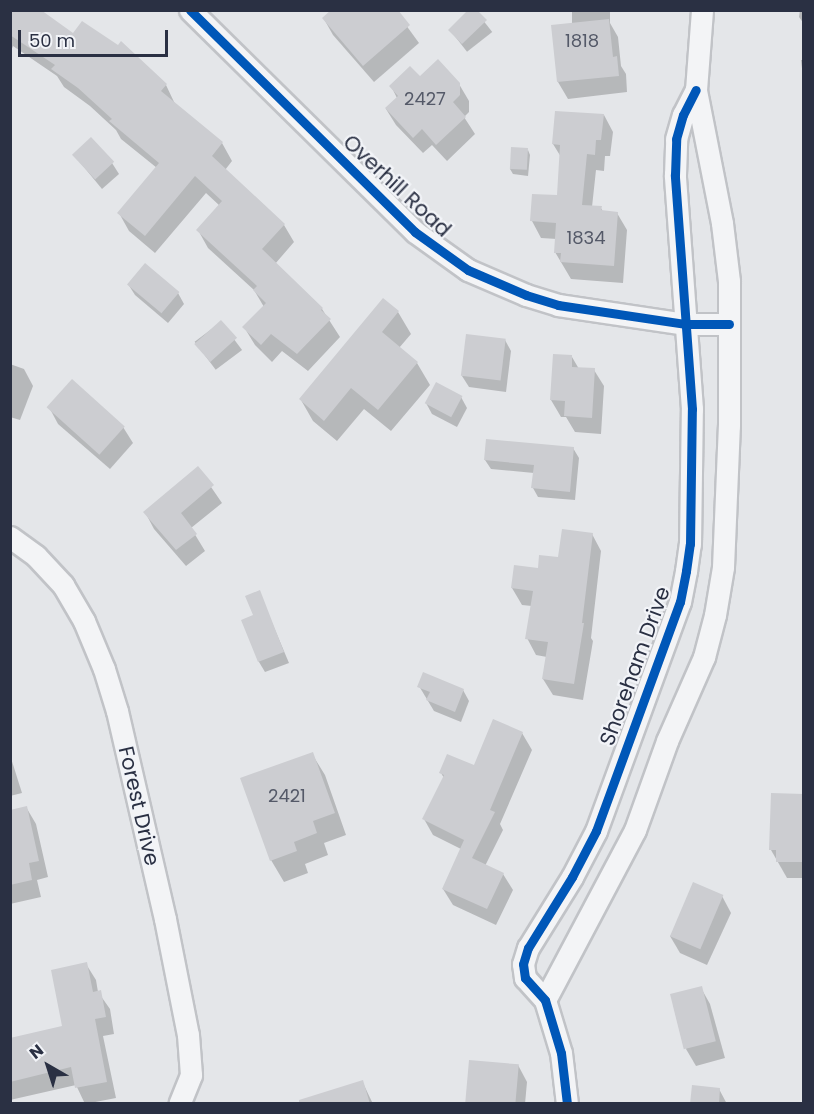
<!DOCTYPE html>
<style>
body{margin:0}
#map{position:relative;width:814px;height:1114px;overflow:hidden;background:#e4e6e9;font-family:Poppins,sans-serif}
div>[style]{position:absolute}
.shadow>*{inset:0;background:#0003;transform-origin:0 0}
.building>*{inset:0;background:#cccdd1;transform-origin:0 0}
.roads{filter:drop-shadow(2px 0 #c1c3c7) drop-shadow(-2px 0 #c1c3c7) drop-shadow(0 2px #c1c3c7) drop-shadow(0 -2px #c1c3c7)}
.street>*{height:21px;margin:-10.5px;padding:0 10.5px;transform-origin:10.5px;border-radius:10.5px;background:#f3f4f6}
.cycleway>*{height:9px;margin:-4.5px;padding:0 4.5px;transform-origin:4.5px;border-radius:4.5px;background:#0057b8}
span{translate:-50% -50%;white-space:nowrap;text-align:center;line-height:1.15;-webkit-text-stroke:4.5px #f2f4f8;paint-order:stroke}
.number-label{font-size:18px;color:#545968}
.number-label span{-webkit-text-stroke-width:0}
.street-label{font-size:21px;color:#2a3043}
.frame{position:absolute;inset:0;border:12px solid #2a3043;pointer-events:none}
.north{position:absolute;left:18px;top:1036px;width:60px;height:60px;-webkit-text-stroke:4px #f2f4f8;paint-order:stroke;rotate:321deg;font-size:16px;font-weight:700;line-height:24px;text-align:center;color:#2a3043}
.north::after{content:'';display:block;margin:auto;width:21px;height:27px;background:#2a3043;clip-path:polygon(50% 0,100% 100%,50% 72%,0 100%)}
.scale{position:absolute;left:18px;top:30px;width:150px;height:27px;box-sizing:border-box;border:3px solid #2a3043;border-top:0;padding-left:8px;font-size:18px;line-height:21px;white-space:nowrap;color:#2a3043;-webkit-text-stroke:4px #f2f4f8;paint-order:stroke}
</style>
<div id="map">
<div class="shadow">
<i style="clip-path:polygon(10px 10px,74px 35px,166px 85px,175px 104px,222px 143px,232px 161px,225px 170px,284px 225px,294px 242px,275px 264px,322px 309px,340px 337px,308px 371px,282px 351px,272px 362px,255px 345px,244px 327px,264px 307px,254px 290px,208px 248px,198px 230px,220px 206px,206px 193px,155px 253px,129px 231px,119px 213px,157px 168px,121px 139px,116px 130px,90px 106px,64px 87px,57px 76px,13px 46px,10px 53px)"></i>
<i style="clip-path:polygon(395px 10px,419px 43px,374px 82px,333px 35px,324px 19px)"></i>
<i style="left:475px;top:10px;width:28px;height:32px;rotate:52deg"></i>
<i style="clip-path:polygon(572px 10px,610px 10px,610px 23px,618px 37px,621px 66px,626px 74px,627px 92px,568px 99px,558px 82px,553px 26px,572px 24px)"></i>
<i style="clip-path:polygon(800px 10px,804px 10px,804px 24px,799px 17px)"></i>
<i style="clip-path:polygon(801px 60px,804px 60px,804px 86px)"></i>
<i style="clip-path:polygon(420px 78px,459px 84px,469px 101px,469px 112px,464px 117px,475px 134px,447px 161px,432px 145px,423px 153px,396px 125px,386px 109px,397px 98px,391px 86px)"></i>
<i style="clip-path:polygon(604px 115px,613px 132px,610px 156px,605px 156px,604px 171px,596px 170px,592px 207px,601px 208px,603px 212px,617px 213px,627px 230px,623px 283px,571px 279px,555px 252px,557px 239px,541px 238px,532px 221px,559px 197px,561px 157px,553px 144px)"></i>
<i style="clip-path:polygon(528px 150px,530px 155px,528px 176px,513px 174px,510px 169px)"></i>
<i style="clip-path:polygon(74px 155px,112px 163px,119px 174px,102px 189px)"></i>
<i style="clip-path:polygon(128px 284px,178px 293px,184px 304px,168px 323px,135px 295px)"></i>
<i style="clip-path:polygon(383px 300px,398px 312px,411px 334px,399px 348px,417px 363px,430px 385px,391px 431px,364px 409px,337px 441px,313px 421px,301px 400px)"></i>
<i style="left:221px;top:322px;width:35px;height:33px;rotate:53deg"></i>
<i style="clip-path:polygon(505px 340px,511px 351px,506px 392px,469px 387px,462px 376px)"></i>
<i style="clip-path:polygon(572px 357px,579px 369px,594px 370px,604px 386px,601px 434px,575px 432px,566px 417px,561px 417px,551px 400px)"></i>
<i style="clip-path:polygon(10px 364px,24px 369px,33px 386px,20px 420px,10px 417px)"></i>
<i style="clip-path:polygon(461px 397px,467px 408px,457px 427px,432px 414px,426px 403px)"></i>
<i style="clip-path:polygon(49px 407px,123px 427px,133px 443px,110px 469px,58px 424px)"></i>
<i style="clip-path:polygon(573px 448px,579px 458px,575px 500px,538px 497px,533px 488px,534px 473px,491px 469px,485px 460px)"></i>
<i style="clip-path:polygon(198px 468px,222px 503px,191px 528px,205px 551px,186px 566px,154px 529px,145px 512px)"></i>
<i style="clip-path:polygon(592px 534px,601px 551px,591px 638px,593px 641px,583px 700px,553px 695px,543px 679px,547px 657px,536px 655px,527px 638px,532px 606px,522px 605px,512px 588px,560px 559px)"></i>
<i style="clip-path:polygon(259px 592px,289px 663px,265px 672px,259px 662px,255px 616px)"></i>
<i style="clip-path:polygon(419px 686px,463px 690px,469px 701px,461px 722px,434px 711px)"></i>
<i style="clip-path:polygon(522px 733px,532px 750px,500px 824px,503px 830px,485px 866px,503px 874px,513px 890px,496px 925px,453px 905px,443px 889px,461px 849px,433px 835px,424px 819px,444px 778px,441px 773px,475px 767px)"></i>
<i style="clip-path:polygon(312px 754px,325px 775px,346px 835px,324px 843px,328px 855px,305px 864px,308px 873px,284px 882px,271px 860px)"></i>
<i style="clip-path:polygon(10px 755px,22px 793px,10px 796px)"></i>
<i style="clip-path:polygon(804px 795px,804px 878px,787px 878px,771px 850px)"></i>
<i style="clip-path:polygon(26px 807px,36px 824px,48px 877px,37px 880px,41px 897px,10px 904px,10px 811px)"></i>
<i style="clip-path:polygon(722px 896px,731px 913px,707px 965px,680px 953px,670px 936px)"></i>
<i style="clip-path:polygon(86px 964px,96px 980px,98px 992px,110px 1009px,114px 1034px,103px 1036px,116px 1098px,85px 1104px,76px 1085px,10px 1100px,10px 1040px,64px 1027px)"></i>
<i style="clip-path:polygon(701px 988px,710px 1004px,725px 1058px,696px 1066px,686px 1049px)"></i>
<i style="clip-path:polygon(518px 1065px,527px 1082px,525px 1104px,467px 1104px)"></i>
<i style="clip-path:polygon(362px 1081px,373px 1104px,332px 1104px)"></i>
<i style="clip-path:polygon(719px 1089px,727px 1104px,691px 1104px)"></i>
</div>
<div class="building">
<i style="clip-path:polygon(10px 10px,41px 10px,73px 33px,82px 21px,118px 45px,121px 41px,167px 84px,161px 91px,223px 142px,212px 156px,285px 224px,262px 249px,323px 308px,321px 310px,331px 319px,297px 354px,271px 334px,261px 345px,242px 327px,266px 303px,253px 290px,257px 286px,196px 230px,222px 201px,195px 176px,145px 236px,117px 213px,159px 163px,109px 121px,112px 119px,78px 88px,51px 69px,55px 65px,10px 35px)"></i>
<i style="clip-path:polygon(331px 10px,398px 10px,410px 25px,363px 66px,322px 18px)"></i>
<i style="clip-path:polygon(468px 10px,477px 10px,487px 20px,462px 44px,448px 30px)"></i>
<i style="clip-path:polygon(609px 19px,613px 57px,617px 56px,619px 76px,557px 82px,551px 25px)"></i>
<i style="clip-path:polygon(438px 59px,460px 83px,460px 95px,453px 102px,466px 117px,436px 145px,422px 129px,413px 138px,385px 108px,398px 96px,389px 86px,410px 66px,420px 76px)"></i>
<i style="clip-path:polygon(555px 111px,604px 114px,601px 140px,596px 140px,595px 155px,587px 154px,582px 205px,602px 206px,601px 210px,618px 212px,614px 266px,560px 262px,561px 253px,554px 253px,556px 223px,530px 221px,532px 194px,557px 195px,560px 145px,552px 144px)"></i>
<i style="left:91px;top:137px;width:34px;height:26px;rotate:47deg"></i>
<i style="left:511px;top:147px;width:17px;height:22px;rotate:3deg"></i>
<i style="left:145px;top:263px;width:45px;height:28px;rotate:40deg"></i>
<i style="clip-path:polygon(383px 298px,399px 311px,382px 332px,418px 362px,378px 410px,351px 388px,324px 421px,299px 399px)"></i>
<i style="left:221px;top:320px;width:24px;height:36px;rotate:48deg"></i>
<i style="left:466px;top:334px;width:40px;height:42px;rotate:7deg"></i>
<i style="clip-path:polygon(553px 354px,572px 355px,572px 367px,595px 368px,592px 418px,564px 416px,565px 401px,550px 400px)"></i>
<i style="left:72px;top:379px;width:71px;height:38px;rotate:42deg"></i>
<i style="left:436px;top:382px;width:30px;height:24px;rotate:28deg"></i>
<i style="clip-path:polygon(486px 439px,574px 447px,570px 492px,531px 488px,534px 465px,484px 460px)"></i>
<i style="clip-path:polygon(198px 466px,214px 485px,181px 513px,197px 534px,176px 550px,143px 512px)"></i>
<i style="clip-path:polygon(562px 529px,593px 533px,582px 623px,584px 623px,574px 684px,542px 679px,548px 642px,525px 639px,533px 591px,511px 588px,514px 565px,538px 568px,539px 555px,558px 557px)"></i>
<i style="clip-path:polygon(260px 590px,284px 652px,258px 662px,241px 620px,253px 615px,245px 596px)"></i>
<i style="clip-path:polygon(423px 672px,464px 689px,455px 712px,426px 700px,430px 692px,417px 687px)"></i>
<i style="clip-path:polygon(493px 719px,523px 732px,490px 810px,495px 812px,472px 858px,504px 873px,487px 909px,442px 889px,464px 840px,422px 819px,444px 775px,439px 773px,447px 754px,474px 765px)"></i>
<i style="clip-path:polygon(313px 752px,335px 813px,313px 821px,317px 833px,294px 842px,297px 851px,270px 861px,240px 778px)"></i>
<i style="clip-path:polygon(771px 793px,804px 794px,804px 862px,776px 862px,776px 850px,769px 850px)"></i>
<i style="clip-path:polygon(27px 806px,39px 861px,29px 863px,32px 880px,10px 885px,10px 810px)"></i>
<i style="left:693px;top:882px;width:33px;height:59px;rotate:23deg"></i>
<i style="clip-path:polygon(87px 962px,93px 992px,101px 990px,106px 1017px,95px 1019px,107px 1082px,75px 1088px,71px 1067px,10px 1082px,10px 1038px,62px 1026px,51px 970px)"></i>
<i style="left:702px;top:986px;width:57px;height:33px;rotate:76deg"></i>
<i style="left:469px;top:1060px;width:50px;height:44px;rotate:5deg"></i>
<i style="clip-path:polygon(363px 1080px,370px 1104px,299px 1104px,299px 1100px)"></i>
<i style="clip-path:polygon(692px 1085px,720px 1088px,719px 1104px,690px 1104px)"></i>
</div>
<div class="roads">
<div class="street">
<i style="left:190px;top:10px;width:316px;rotate:44.6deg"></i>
<i style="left:415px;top:232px;width:65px;rotate:35.6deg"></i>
<i style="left:468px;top:270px;width:63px;rotate:23.3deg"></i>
<i style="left:526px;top:295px;width:34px;rotate:17deg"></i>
<i style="left:558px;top:305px;width:128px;rotate:8.5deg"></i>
<i style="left:685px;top:324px;width:44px"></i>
<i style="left:10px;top:537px;width:32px;rotate:36deg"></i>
<i style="left:36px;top:556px;width:40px;rotate:47deg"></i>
<i style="left:63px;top:585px;width:42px;rotate:59.7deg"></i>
<i style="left:84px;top:621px;width:52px;rotate:67.4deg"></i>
<i style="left:104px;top:669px;width:44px;rotate:72.8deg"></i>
<i style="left:117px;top:711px;width:213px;rotate:77deg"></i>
<i style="left:165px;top:919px;width:118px;rotate:78.8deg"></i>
<i style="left:188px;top:1035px;width:40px;rotate:85.7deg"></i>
<i style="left:191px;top:1075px;width:31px;rotate:112deg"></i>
<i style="left:545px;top:1000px;width:192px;rotate:-62.1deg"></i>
<i style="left:635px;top:830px;width:95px;rotate:-70.2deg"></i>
<i style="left:667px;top:741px;width:92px;rotate:-66.2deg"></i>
<i style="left:704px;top:657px;width:43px;rotate:-75.3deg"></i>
<i style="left:715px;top:615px;width:49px;rotate:-80.5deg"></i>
<i style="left:723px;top:567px;width:142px;rotate:-87.6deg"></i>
<i style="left:729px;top:425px;width:144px;rotate:-90deg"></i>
<i style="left:729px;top:281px;width:58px;rotate:-96.9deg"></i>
<i style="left:722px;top:223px;width:136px;rotate:-101.1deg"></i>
<i style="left:696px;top:90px;width:80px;rotate:-85.7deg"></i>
<i style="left:567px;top:1104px;width:51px;rotate:-96.7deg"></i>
<i style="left:561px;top:1053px;width:55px;rotate:-106.8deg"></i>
<i style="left:545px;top:1000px;width:30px;rotate:-132deg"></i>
<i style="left:525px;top:978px;width:14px;rotate:-98deg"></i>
<i style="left:523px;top:964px;width:17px;rotate:-73deg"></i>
<i style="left:528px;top:948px;width:84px;rotate:-58.2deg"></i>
<i style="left:572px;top:877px;width:52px;rotate:-62.4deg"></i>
<i style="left:596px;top:831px;width:244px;rotate:-69.9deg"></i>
<i style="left:680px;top:602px;width:32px;rotate:-79deg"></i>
<i style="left:686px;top:571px;width:27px;rotate:-82deg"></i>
<i style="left:690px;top:544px;width:135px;rotate:-89.2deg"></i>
<i style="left:692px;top:409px;width:235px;rotate:-94.2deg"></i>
<i style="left:675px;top:175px;width:36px;rotate:-88deg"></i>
<i style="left:676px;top:139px;width:25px;rotate:-74deg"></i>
<i style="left:683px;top:115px;width:28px;rotate:-63deg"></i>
</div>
</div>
<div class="cycleway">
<i style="left:190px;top:10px;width:316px;rotate:44.6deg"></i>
<i style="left:415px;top:232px;width:65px;rotate:35.6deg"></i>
<i style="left:468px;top:270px;width:63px;rotate:23.3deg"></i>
<i style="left:526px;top:295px;width:34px;rotate:17deg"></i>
<i style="left:558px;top:305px;width:128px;rotate:8.5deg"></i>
<i style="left:685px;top:324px;width:44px"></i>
<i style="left:567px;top:1104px;width:51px;rotate:-96.7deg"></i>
<i style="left:561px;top:1053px;width:55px;rotate:-106.8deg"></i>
<i style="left:545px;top:1000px;width:30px;rotate:-132deg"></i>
<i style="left:525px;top:978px;width:14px;rotate:-98deg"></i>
<i style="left:523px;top:964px;width:17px;rotate:-73deg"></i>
<i style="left:528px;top:948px;width:84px;rotate:-58.2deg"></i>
<i style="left:572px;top:877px;width:52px;rotate:-62.4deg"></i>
<i style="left:596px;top:831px;width:244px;rotate:-69.9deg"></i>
<i style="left:680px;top:602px;width:32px;rotate:-79deg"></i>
<i style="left:686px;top:571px;width:27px;rotate:-82deg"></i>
<i style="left:690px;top:544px;width:135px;rotate:-89.2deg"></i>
<i style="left:692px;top:409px;width:235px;rotate:-94.2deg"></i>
<i style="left:675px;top:175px;width:36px;rotate:-88deg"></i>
<i style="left:676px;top:139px;width:25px;rotate:-74deg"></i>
<i style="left:683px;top:115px;width:28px;rotate:-63deg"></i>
</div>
<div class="number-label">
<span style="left:582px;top:41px">1818</span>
<span style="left:425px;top:99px">2427</span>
<span style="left:586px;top:238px">1834</span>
<span style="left:287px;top:796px">2421</span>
</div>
<div class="street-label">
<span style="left:397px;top:186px;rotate:43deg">Overhill Road</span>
<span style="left:635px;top:666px;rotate:-70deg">Shoreham Drive</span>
<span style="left:139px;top:806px;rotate:77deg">Forest Drive</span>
</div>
<div class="frame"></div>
<div class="north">N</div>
<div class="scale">50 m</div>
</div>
